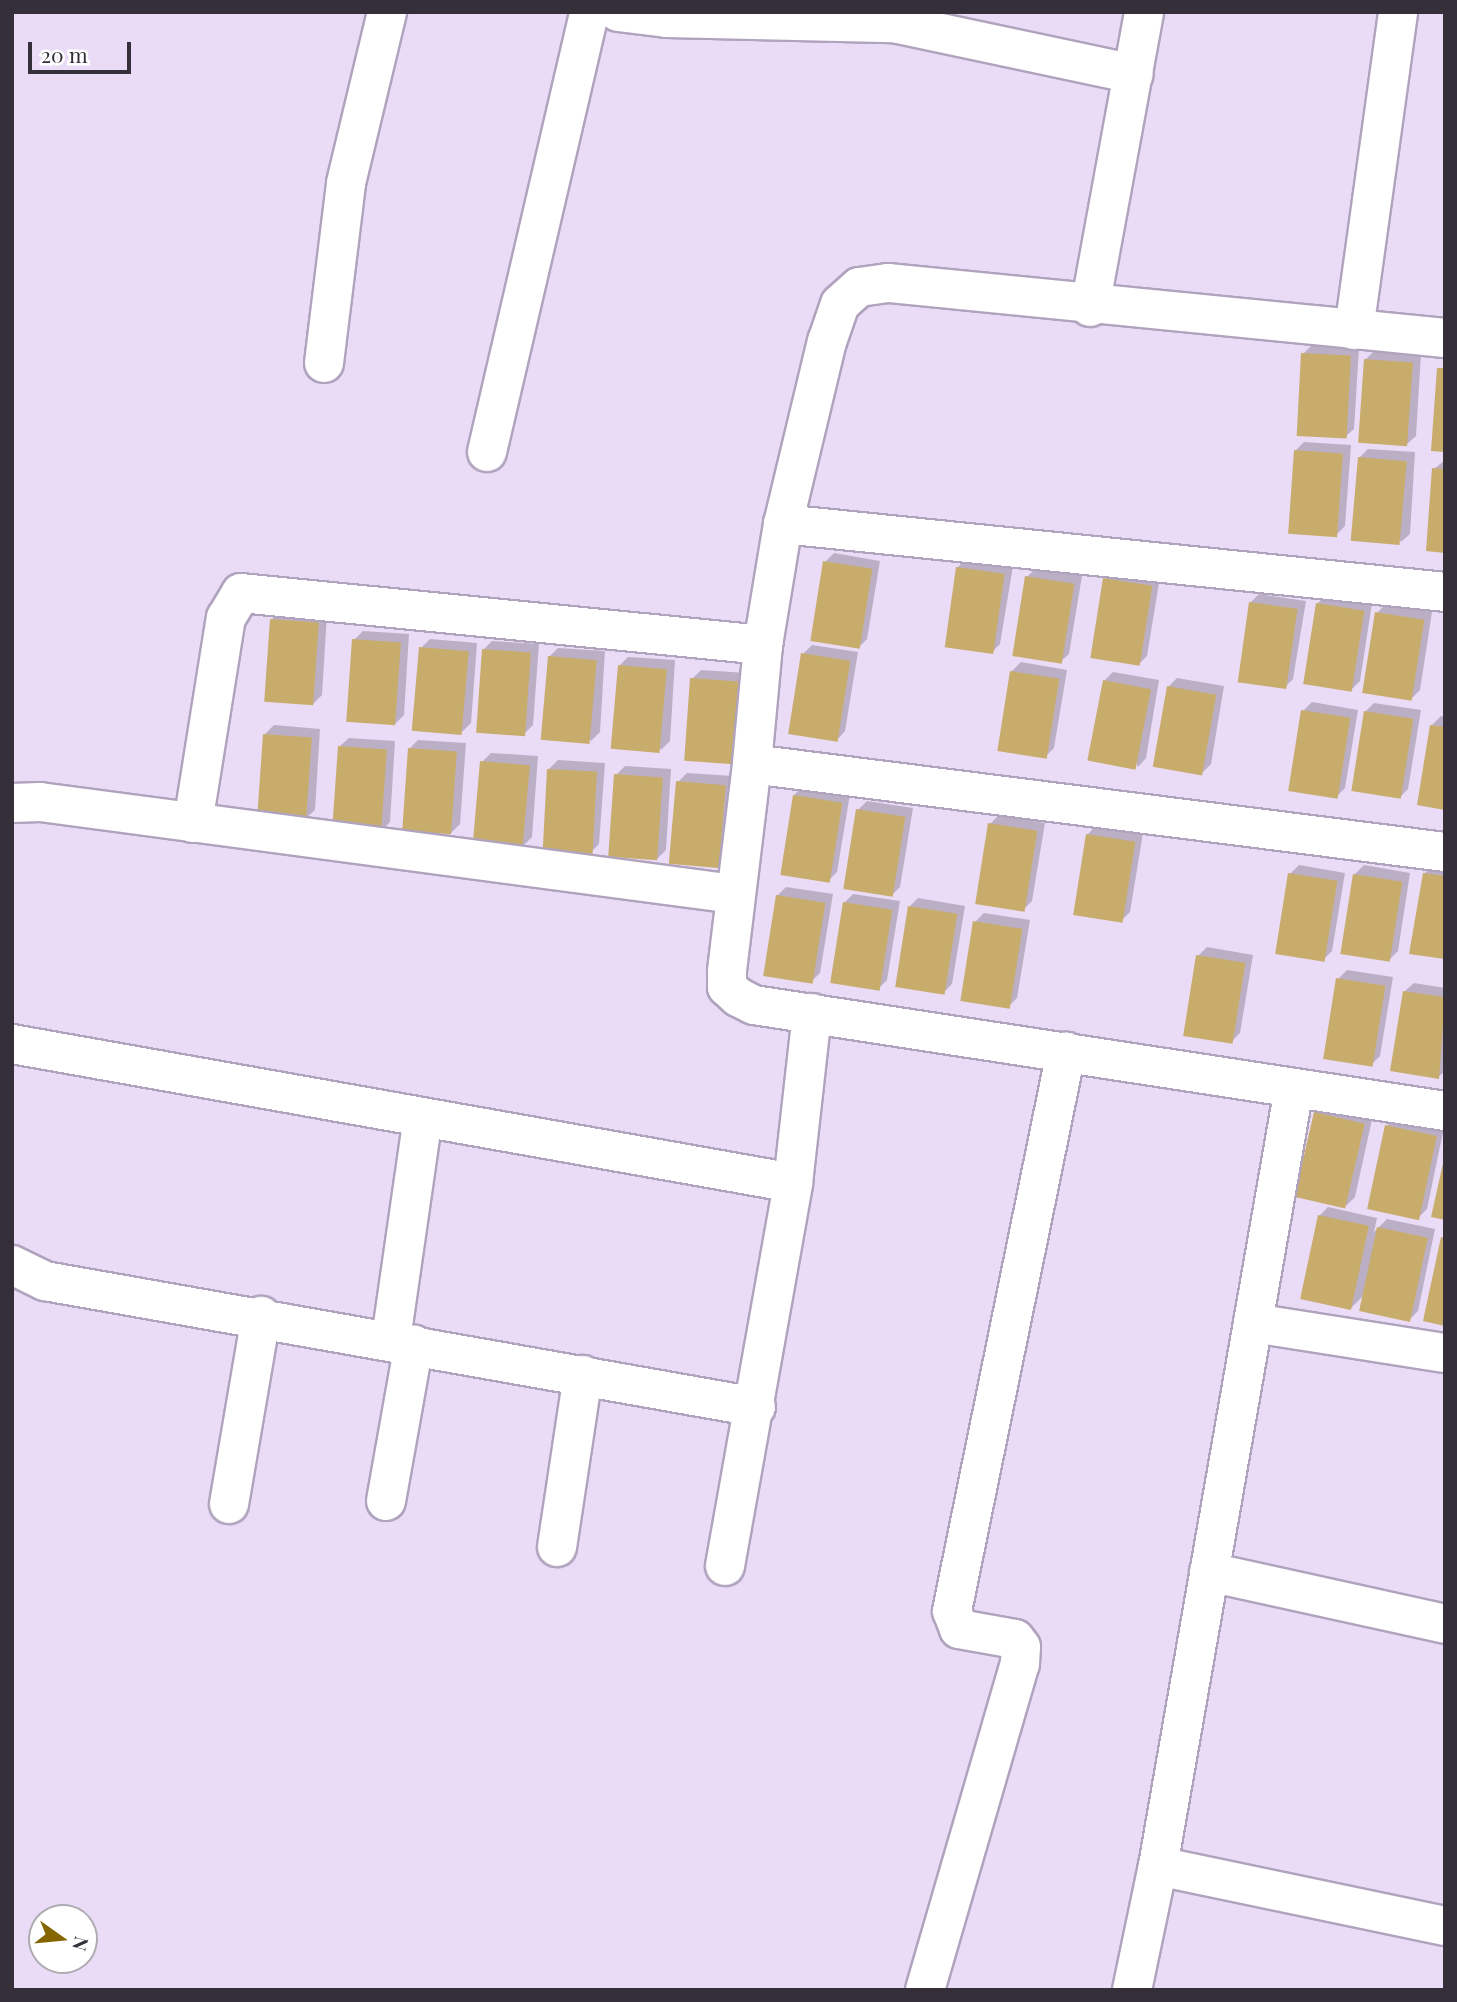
<!DOCTYPE html>
<style>
body{margin:0}
#map{position:relative;width:1457px;height:2002px;overflow:hidden;background:#eadbf7;font-family:"Playfair Display",serif}
div>[style]{position:absolute}
.shadow>*{inset:0;background:#0003}
.building>*{inset:0;background:#c8ac6c;transform-origin:0 0}
.roads{filter:drop-shadow(2px 0 #b0a3bd) drop-shadow(-2px 0 #b0a3bd) drop-shadow(0 2px #b0a3bd) drop-shadow(0 -2px #b0a3bd)}
.minor>*{height:38px;margin:-19px;padding:0 19px;transform-origin:19px;border-radius:19px;background:#fff}
span{translate:-50% -50%;white-space:nowrap;text-align:center;line-height:1.15;-webkit-text-stroke:7px #fff;paint-order:stroke}
.frame{position:absolute;inset:0;border:14px solid #352f3a;pointer-events:none}
.north{position:absolute;left:28px;top:1904px;width:70px;height:70px;box-sizing:border-box;background:#fff;border:2px solid #aeacb0;border-radius:50%;rotate:105deg;font-size:19px;font-weight:700;line-height:28px;text-align:center;color:#352f3a}
.north::after{content:'';display:block;margin:auto;width:24px;height:32px;background:#856500;clip-path:polygon(50% 0,100% 100%,50% 72%,0 100%)}
.scale{position:absolute;left:28px;top:42px;width:103px;height:32px;box-sizing:border-box;border:4px solid #352f3a;border-top:0;padding-left:9px;font-size:21px;line-height:24px;white-space:nowrap;color:#352f3a;-webkit-text-stroke:5px #fff;paint-order:stroke}
</style>
<div id="map">
<div class="shadow">
<i style="clip-path:polygon(1312px 345px,1359px 348px,1354px 429px,1345px 437px,1303px 354px)"></i>
<i style="clip-path:polygon(1374px 351px,1421px 354px,1416px 436px,1407px 444px,1365px 360px)"></i>
<i style="clip-path:polygon(1304px 442px,1351px 445px,1345px 526px,1336px 535px,1295px 451px)"></i>
<i style="clip-path:polygon(1368px 449px,1415px 452px,1410px 534px,1401px 542px,1359px 458px)"></i>
<i style="clip-path:polygon(1445px 460px,1445px 551px,1434px 469px)"></i>
<i style="clip-path:polygon(834px 553px,880px 561px,867px 639px,858px 648px,825px 562px)"></i>
<i style="clip-path:polygon(966px 559px,1013px 566px,1000px 644px,991px 653px,957px 568px)"></i>
<i style="clip-path:polygon(1036px 568px,1082px 576px,1069px 654px,1060px 662px,1027px 577px)"></i>
<i style="clip-path:polygon(1114px 570px,1160px 577px,1147px 656px,1138px 665px,1105px 579px)"></i>
<i style="clip-path:polygon(1259px 594px,1306px 601px,1293px 679px,1284px 688px,1250px 603px)"></i>
<i style="clip-path:polygon(1326px 595px,1372px 603px,1360px 681px,1351px 690px,1317px 604px)"></i>
<i style="clip-path:polygon(1386px 604px,1432px 612px,1420px 690px,1411px 699px,1377px 613px)"></i>
<i style="clip-path:polygon(281px 611px,327px 614px,322px 695px,313px 704px,272px 619px)"></i>
<i style="clip-path:polygon(363px 631px,409px 634px,404px 715px,395px 724px,354px 640px)"></i>
<i style="clip-path:polygon(430px 639px,477px 643px,471px 723px,462px 732px,421px 648px)"></i>
<i style="clip-path:polygon(492px 641px,539px 644px,533px 725px,524px 734px,483px 650px)"></i>
<i style="clip-path:polygon(812px 645px,858px 652px,845px 731px,837px 740px,803px 654px)"></i>
<i style="clip-path:polygon(558px 648px,605px 651px,600px 732px,591px 741px,549px 657px)"></i>
<i style="clip-path:polygon(628px 657px,675px 660px,670px 741px,661px 750px,619px 666px)"></i>
<i style="clip-path:polygon(1021px 662px,1067px 670px,1054px 748px,1045px 757px,1012px 671px)"></i>
<i style="clip-path:polygon(701px 670px,747px 673px,733px 763px,692px 679px)"></i>
<i style="clip-path:polygon(1113px 672px,1159px 680px,1146px 758px,1138px 767px,1104px 681px)"></i>
<i style="clip-path:polygon(1177px 678px,1224px 686px,1211px 764px,1202px 773px,1168px 687px)"></i>
<i style="clip-path:polygon(1312px 702px,1358px 710px,1345px 788px,1336px 797px,1303px 711px)"></i>
<i style="clip-path:polygon(1374px 703px,1421px 710px,1408px 789px,1399px 798px,1365px 712px)"></i>
<i style="clip-path:polygon(1441px 716px,1445px 717px,1445px 808px,1432px 725px)"></i>
<i style="clip-path:polygon(274px 725px,320px 729px,315px 810px,306px 818px,265px 734px)"></i>
<i style="clip-path:polygon(349px 738px,395px 741px,390px 822px,381px 831px,340px 746px)"></i>
<i style="clip-path:polygon(418px 740px,466px 743px,460px 824px,451px 833px,409px 749px)"></i>
<i style="clip-path:polygon(491px 753px,538px 756px,532px 837px,523px 846px,482px 762px)"></i>
<i style="clip-path:polygon(558px 760px,605px 763px,599px 844px,590px 853px,549px 769px)"></i>
<i style="clip-path:polygon(625px 766px,671px 769px,666px 850px,657px 859px,616px 775px)"></i>
<i style="clip-path:polygon(687px 773px,734px 776px,728px 857px,719px 866px,678px 782px)"></i>
<i style="clip-path:polygon(803px 786px,850px 794px,837px 872px,828px 881px,794px 795px)"></i>
<i style="clip-path:polygon(867px 801px,913px 808px,900px 887px,891px 896px,858px 810px)"></i>
<i style="clip-path:polygon(999px 815px,1045px 823px,1032px 901px,1023px 910px,990px 824px)"></i>
<i style="clip-path:polygon(1096px 826px,1143px 833px,1130px 912px,1121px 921px,1087px 835px)"></i>
<i style="clip-path:polygon(1299px 865px,1345px 873px,1332px 951px,1323px 960px,1290px 874px)"></i>
<i style="clip-path:polygon(1364px 865px,1410px 873px,1398px 951px,1389px 960px,1355px 874px)"></i>
<i style="clip-path:polygon(1433px 865px,1445px 867px,1445px 958px,1424px 874px)"></i>
<i style="clip-path:polygon(786px 887px,833px 894px,820px 973px,811px 982px,777px 896px)"></i>
<i style="clip-path:polygon(853px 894px,900px 901px,887px 980px,878px 989px,844px 903px)"></i>
<i style="clip-path:polygon(918px 898px,965px 906px,952px 984px,943px 993px,909px 907px)"></i>
<i style="clip-path:polygon(984px 913px,1030px 920px,1017px 998px,1008px 1007px,975px 922px)"></i>
<i style="clip-path:polygon(1207px 947px,1253px 955px,1240px 1033px,1231px 1042px,1198px 956px)"></i>
<i style="clip-path:polygon(1347px 970px,1393px 977px,1380px 1056px,1371px 1065px,1338px 979px)"></i>
<i style="clip-path:polygon(1414px 983px,1445px 988px,1445px 1071px,1438px 1077px,1405px 991px)"></i>
<i style="clip-path:polygon(1324px 1104px,1373px 1115px,1355px 1197px,1346px 1206px,1316px 1113px)"></i>
<i style="clip-path:polygon(1396px 1117px,1444px 1127px,1427px 1209px,1418px 1218px,1387px 1126px)"></i>
<i style="clip-path:polygon(1328px 1207px,1377px 1218px,1374px 1232px,1387px 1219px,1435px 1229px,1418px 1311px,1409px 1320px,1363px 1296px,1350px 1309px,1319px 1216px)"></i>
</div>
<div class="building">
<i style="left:1301px;top:353px;width:50px;height:83px;rotate:3deg"></i>
<i style="left:1364px;top:359px;width:49px;height:84px;rotate:4deg"></i>
<i style="clip-path:polygon(1437px 368px,1445px 368px,1445px 452px,1431px 451px)"></i>
<i style="left:1294px;top:450px;width:49px;height:84px;rotate:4deg"></i>
<i style="left:1358px;top:457px;width:49px;height:84px;rotate:5deg"></i>
<i style="clip-path:polygon(1432px 468px,1445px 469px,1445px 553px,1426px 551px)"></i>
<i style="left:823px;top:561px;width:50px;height:81px;rotate:9deg"></i>
<i style="left:956px;top:567px;width:49px;height:81px;rotate:8deg"></i>
<i style="left:1025px;top:576px;width:50px;height:81px;rotate:9deg"></i>
<i style="left:1103px;top:578px;width:50px;height:81px;rotate:9deg"></i>
<i style="left:1249px;top:602px;width:49px;height:81px;rotate:8deg"></i>
<i style="left:1316px;top:603px;width:49px;height:82px;rotate:9deg"></i>
<i style="left:1375px;top:612px;width:50px;height:82px;rotate:9deg"></i>
<i style="left:270px;top:619px;width:49px;height:83px;rotate:4deg"></i>
<i style="left:352px;top:639px;width:49px;height:83px;rotate:4deg"></i>
<i style="left:419px;top:647px;width:50px;height:84px;rotate:5deg"></i>
<i style="left:482px;top:649px;width:49px;height:84px;rotate:4deg"></i>
<i style="left:801px;top:653px;width:50px;height:82px;rotate:9deg"></i>
<i style="left:548px;top:656px;width:49px;height:84px;rotate:5deg"></i>
<i style="left:618px;top:665px;width:49px;height:84px;rotate:5deg"></i>
<i style="left:1010px;top:671px;width:50px;height:81px;rotate:9deg"></i>
<i style="left:690px;top:678px;width:49px;height:83px;rotate:4deg"></i>
<i style="left:1103px;top:680px;width:49px;height:82px;rotate:11deg"></i>
<i style="left:1167px;top:686px;width:50px;height:82px;rotate:10deg"></i>
<i style="left:1301px;top:710px;width:50px;height:82px;rotate:9deg"></i>
<i style="left:1364px;top:711px;width:50px;height:81px;rotate:9deg"></i>
<i style="clip-path:polygon(1430px 725px,1445px 727px,1445px 810px,1417px 805px)"></i>
<i style="left:263px;top:734px;width:49px;height:83px;rotate:4deg"></i>
<i style="left:338px;top:746px;width:49px;height:83px;rotate:4deg"></i>
<i style="left:408px;top:748px;width:49px;height:83px;rotate:4deg"></i>
<i style="left:480px;top:761px;width:50px;height:83px;rotate:5deg"></i>
<i style="left:547px;top:769px;width:50px;height:83px;rotate:3deg"></i>
<i style="left:614px;top:774px;width:49px;height:83px;rotate:4deg"></i>
<i style="left:676px;top:781px;width:50px;height:83px;rotate:5deg"></i>
<i style="left:793px;top:795px;width:50px;height:81px;rotate:9deg"></i>
<i style="left:856px;top:809px;width:50px;height:81px;rotate:9deg"></i>
<i style="left:988px;top:823px;width:50px;height:82px;rotate:9deg"></i>
<i style="left:1086px;top:834px;width:50px;height:82px;rotate:9deg"></i>
<i style="left:1288px;top:873px;width:50px;height:82px;rotate:9deg"></i>
<i style="clip-path:polygon(1423px 873px,1445px 876px,1445px 959px,1409px 954px)"></i>
<i style="left:1353px;top:874px;width:50px;height:81px;rotate:9deg"></i>
<i style="left:776px;top:895px;width:50px;height:82px;rotate:9deg"></i>
<i style="left:843px;top:902px;width:50px;height:82px;rotate:9deg"></i>
<i style="left:908px;top:906px;width:50px;height:82px;rotate:9deg"></i>
<i style="left:973px;top:921px;width:50px;height:81px;rotate:9deg"></i>
<i style="left:1196px;top:955px;width:50px;height:82px;rotate:9deg"></i>
<i style="left:1336px;top:978px;width:50px;height:82px;rotate:9deg"></i>
<i style="clip-path:polygon(1403px 991px,1445px 997px,1439px 1079px,1390px 1071px)"></i>
<i style="left:1314px;top:1112px;width:52px;height:87px;rotate:13deg"></i>
<i style="left:1385px;top:1125px;width:53px;height:86px;rotate:12deg"></i>
<i style="clip-path:polygon(1444px 1159px,1445px 1159px,1445px 1220px,1431px 1217px)"></i>
<i style="left:1318px;top:1215px;width:52px;height:86px;rotate:12deg"></i>
<i style="left:1377px;top:1227px;width:52px;height:86px;rotate:12deg"></i>
<i style="clip-path:polygon(1441px 1237px,1445px 1238px,1445px 1326px,1423px 1321px)"></i>
</div>
<div class="roads">
<div class="minor">
<i style="left:618px;top:12px;width:49px;rotate:7deg"></i>
<i style="left:667px;top:18px;width:227px;rotate:1.3deg"></i>
<i style="left:894px;top:23px;width:245px;rotate:12deg"></i>
<i style="left:1090px;top:307px;width:300px;rotate:-79.6deg"></i>
<i style="left:1354px;top:330px;width:321px;rotate:-82.1deg"></i>
<i style="left:1445px;top:338px;width:560px;rotate:-174.36deg"></i>
<i style="left:888px;top:283px;width:29px;rotate:172deg"></i>
<i style="left:859px;top:287px;width:25px;rotate:138deg"></i>
<i style="left:840px;top:304px;width:39px;rotate:109deg"></i>
<i style="left:827px;top:341px;width:188px;rotate:103.5deg"></i>
<i style="left:783px;top:524px;width:123px;rotate:99.4deg"></i>
<i style="left:763px;top:645px;width:120px;rotate:95.3deg"></i>
<i style="left:752px;top:764px;width:699px;rotate:7.24deg"></i>
<i style="left:324px;top:363px;width:181px;rotate:-83deg"></i>
<i style="left:346px;top:183px;width:176px;rotate:-76.5deg"></i>
<i style="left:487px;top:452px;width:452px;rotate:-76.9deg"></i>
<i style="left:783px;top:524px;width:665px;rotate:5.86deg"></i>
<i style="left:752px;top:764px;width:209px;rotate:96.9deg"></i>
<i style="left:727px;top:972px;width:15px;rotate:90deg"></i>
<i style="left:727px;top:987px;width:15px;rotate:42deg"></i>
<i style="left:738px;top:997px;width:18px;rotate:27deg"></i>
<i style="left:754px;top:1005px;width:699px;rotate:8.72deg"></i>
<i style="left:12px;top:803px;width:28px;rotate:-2deg"></i>
<i style="left:40px;top:802px;width:700px;rotate:7.55deg"></i>
<i style="left:193px;top:823px;width:208px;rotate:-80.9deg"></i>
<i style="left:226px;top:618px;width:29px;rotate:-59deg"></i>
<i style="left:241px;top:593px;width:525px;rotate:5.69deg"></i>
<i style="left:12px;top:1044px;width:793px;rotate:10.09deg"></i>
<i style="left:12px;top:1265px;width:37px;rotate:26deg"></i>
<i style="left:45px;top:1281px;width:722px;rotate:10.05deg"></i>
<i style="left:1253px;top:1323px;width:194px;rotate:8.9deg"></i>
<i style="left:391px;top:1339px;width:223px;rotate:-81.8deg"></i>
<i style="left:386px;top:1501px;width:159px;rotate:-79.9deg"></i>
<i style="left:229px;top:1504px;width:191px;rotate:-80.3deg"></i>
<i style="left:557px;top:1547px;width:174px;rotate:-81.4deg"></i>
<i style="left:725px;top:1566px;width:389px;rotate:-79.9deg"></i>
<i style="left:793px;top:1183px;width:171px;rotate:-83.6deg"></i>
<i style="left:1209px;top:1572px;width:242px;rotate:12.4deg"></i>
<i style="left:1158px;top:1866px;width:293px;rotate:11.8deg"></i>
<i style="left:925px;top:1990px;width:340px;rotate:-73.8deg"></i>
<i style="left:1020px;top:1664px;width:17px;rotate:-87deg"></i>
<i style="left:1021px;top:1647px;width:10px;rotate:-127deg"></i>
<i style="left:1015px;top:1639px;width:57px;rotate:-169.9deg"></i>
<i style="left:959px;top:1629px;width:19px;rotate:-111deg"></i>
<i style="left:952px;top:1611px;width:571px;rotate:-78.47deg"></i>
<i style="left:1132px;top:1990px;width:127px;rotate:-78.2deg"></i>
<i style="left:1158px;top:1866px;width:790px;rotate:-80.08deg"></i>
</div>
</div>
<div class="frame"></div>
<div class="north">N</div>
<div class="scale">20 m</div>
</div>
